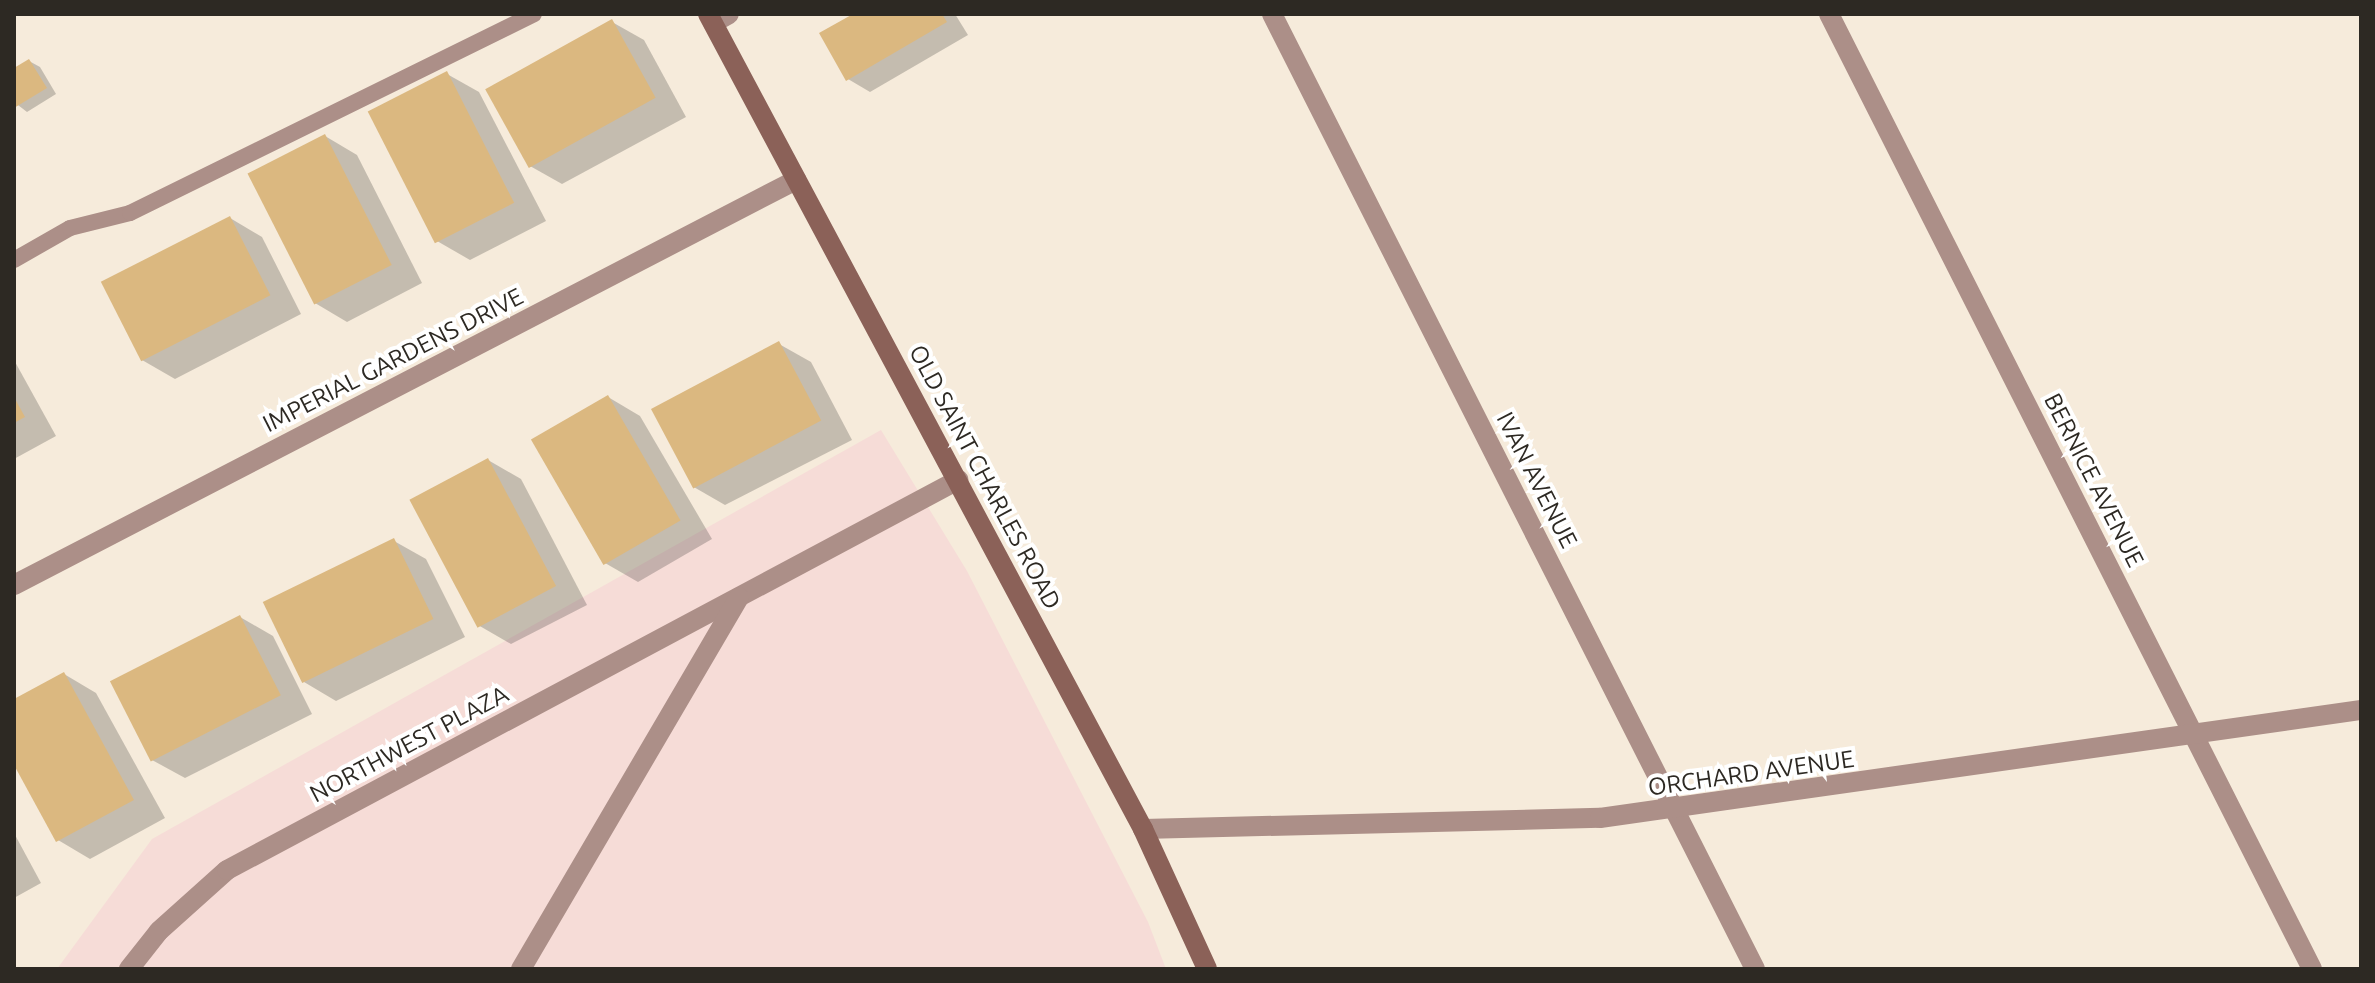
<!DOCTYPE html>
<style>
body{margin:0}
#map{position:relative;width:2375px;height:983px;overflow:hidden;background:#f6ebdb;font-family:Ubuntu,sans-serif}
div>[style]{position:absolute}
.commercial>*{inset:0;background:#f6dcd7}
.shadow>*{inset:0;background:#0003}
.building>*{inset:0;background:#dbb880;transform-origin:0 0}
.lane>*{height:16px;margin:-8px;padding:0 8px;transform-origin:8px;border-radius:8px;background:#ac8f88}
.street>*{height:20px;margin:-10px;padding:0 10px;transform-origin:10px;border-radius:10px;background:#ac8f88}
.secondary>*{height:20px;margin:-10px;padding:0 10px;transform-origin:10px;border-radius:10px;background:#8b6158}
span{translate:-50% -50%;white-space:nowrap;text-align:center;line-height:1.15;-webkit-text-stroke:8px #fff;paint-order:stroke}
.street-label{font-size:24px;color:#2d2923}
.frame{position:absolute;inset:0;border:16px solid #2d2923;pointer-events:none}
</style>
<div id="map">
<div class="commercial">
<i style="clip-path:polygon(881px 430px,967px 571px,1148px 922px,1166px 969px,57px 969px,152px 839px)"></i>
</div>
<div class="shadow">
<i style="clip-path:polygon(857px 14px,955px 14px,968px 35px,870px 92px,848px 79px)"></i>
<i style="clip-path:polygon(612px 22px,644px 40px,686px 117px,562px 184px,530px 166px)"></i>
<i style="clip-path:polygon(29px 61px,40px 67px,56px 94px,27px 112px,14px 102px,14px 70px)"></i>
<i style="clip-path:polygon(447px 74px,479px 92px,546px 221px,470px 260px,437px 241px)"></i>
<i style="clip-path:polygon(325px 136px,357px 155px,422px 283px,347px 322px,315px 303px)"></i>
<i style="clip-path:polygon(230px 218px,262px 237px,301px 314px,175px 379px,142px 360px)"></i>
<i style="clip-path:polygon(779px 344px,811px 362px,852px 440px,725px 505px,692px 486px)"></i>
<i style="clip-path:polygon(14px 360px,56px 436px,14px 459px)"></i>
<i style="clip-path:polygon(608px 397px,640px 416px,712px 539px,638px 582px,605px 563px)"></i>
<i style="clip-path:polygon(488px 460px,521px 479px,587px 605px,511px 644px,478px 625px)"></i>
<i style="clip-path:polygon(394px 541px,426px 559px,465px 637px,336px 701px,304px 682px)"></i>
<i style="clip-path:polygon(240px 617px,273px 636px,312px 714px,185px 778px,152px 760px)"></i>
<i style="clip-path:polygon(64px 674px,96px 693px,165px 818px,90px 859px,58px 840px,14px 761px,14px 701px)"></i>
<i style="clip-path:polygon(14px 833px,41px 883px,14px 898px)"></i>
</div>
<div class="building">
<i style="clip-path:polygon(853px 14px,942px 14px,947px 22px,846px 81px,819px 33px)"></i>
<i style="left:612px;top:19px;width:90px;height:145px;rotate:61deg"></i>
<i style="clip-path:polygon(29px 59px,47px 88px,14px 108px,14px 68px)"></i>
<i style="left:447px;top:71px;width:148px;height:89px;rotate:63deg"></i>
<i style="left:325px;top:134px;width:147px;height:87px;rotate:63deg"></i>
<i style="left:230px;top:216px;width:89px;height:145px;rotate:63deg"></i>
<i style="left:779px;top:341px;width:90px;height:145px;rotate:62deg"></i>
<i style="left:608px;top:395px;width:145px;height:89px;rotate:60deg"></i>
<i style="clip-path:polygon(14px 397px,25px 417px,14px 423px)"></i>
<i style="left:488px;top:458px;width:145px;height:89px;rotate:62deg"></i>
<i style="left:394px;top:538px;width:90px;height:146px;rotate:64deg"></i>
<i style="left:240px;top:615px;width:90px;height:146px;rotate:63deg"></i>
<i style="clip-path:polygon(64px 672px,134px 800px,56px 842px,14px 765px,14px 699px)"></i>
</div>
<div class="lane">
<i style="left:14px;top:260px;width:64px;rotate:-29.7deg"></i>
<i style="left:70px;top:228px;width:62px;rotate:-14deg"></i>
<i style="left:130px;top:213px;width:450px;rotate:-26.2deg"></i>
</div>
<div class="street">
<i style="left:1272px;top:14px;width:1070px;rotate:63.17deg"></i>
<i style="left:1829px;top:14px;width:1070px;rotate:63.17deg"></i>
<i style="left:713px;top:23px;width:18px;rotate:-29deg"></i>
<i style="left:14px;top:585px;width:881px;rotate:-27.38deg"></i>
<i style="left:1143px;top:829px;width:457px;rotate:-1.4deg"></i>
<i style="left:1600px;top:818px;width:769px;rotate:-8.08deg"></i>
<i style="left:129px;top:969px;width:48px;rotate:-51.7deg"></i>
<i style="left:159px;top:931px;width:91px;rotate:-41.9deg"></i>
<i style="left:227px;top:870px;width:829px;rotate:-28.08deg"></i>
<i style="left:521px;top:969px;width:431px;rotate:-59.6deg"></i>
</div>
<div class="secondary">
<i style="left:708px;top:14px;width:924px;rotate:61.91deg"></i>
<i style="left:1143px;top:829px;width:154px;rotate:65.4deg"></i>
</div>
<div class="street-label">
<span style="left:393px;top:360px;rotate:-27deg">IMPERIAL GARDENS DRIVE</span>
<span style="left:985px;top:477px;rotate:62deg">OLD SAINT CHARLES ROAD</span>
<span style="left:1537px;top:480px;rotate:63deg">IVAN AVENUE</span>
<span style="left:2094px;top:480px;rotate:63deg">BERNICE AVENUE</span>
<span style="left:409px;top:744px;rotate:-28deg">NORTHWEST PLAZA</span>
<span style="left:1751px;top:773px;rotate:-8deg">ORCHARD AVENUE</span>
</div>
<div class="frame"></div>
</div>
